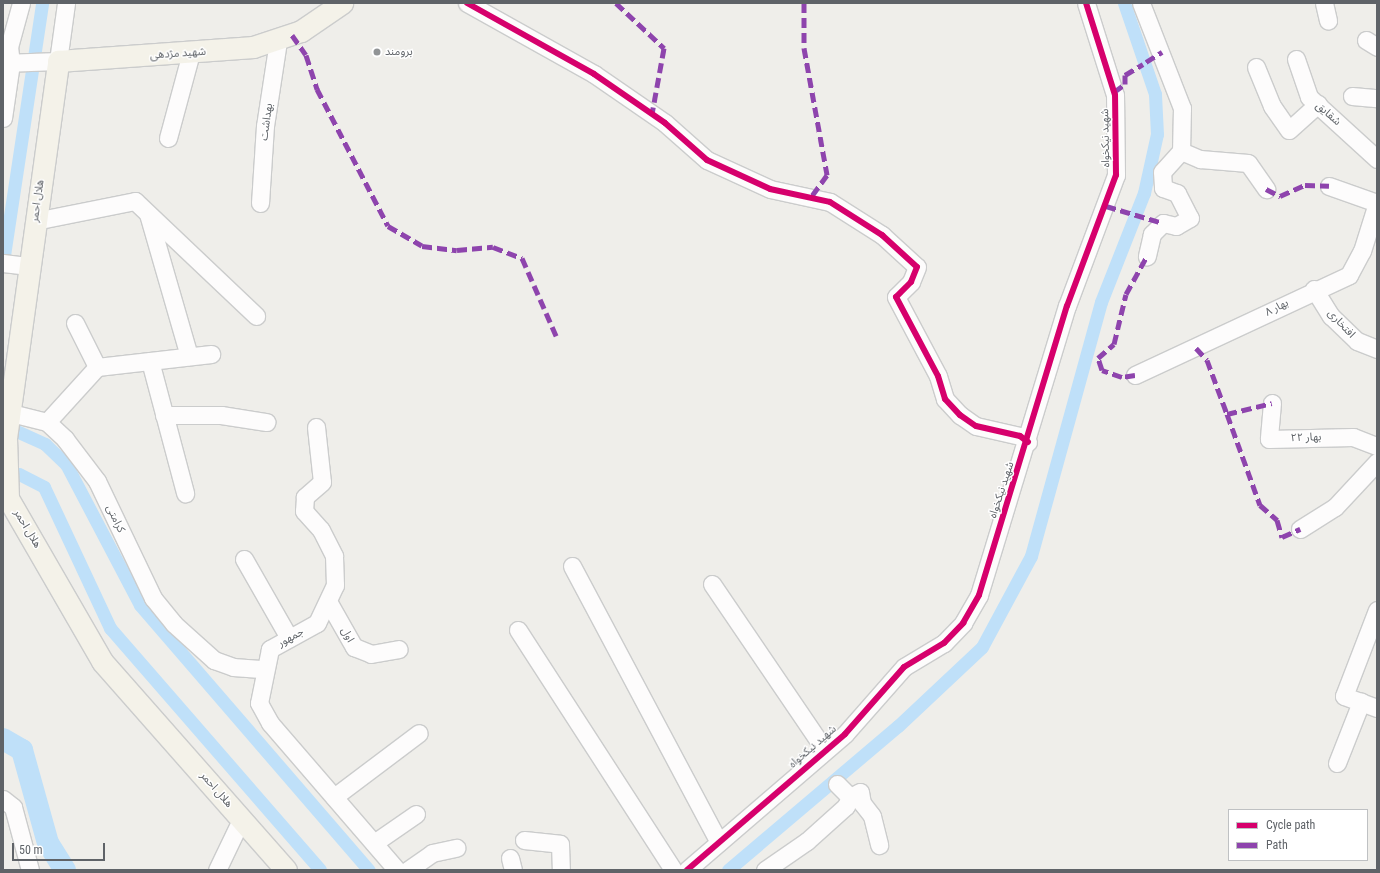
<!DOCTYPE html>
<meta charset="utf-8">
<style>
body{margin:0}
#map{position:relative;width:1380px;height:873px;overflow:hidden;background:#efeeea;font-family:"Roboto Condensed","Noto Sans Arabic",sans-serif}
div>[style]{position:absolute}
.canal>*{height:13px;margin:-6.5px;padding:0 6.5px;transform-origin:6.5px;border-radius:6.5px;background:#bfe0f9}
.river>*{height:22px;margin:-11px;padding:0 11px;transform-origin:11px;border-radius:11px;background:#bfe0f9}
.roads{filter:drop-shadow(1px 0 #cbcccc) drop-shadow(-1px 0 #cbcccc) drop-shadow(0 1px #cbcccc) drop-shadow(0 -1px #cbcccc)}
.minor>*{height:17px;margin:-8.5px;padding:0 8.5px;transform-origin:8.5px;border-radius:8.5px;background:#fdfcfc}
.major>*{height:21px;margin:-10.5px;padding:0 10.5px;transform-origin:10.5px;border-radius:10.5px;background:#f4f2e9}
.quiet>*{height:5px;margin-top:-2.5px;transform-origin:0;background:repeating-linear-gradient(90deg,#8e44ad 0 10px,transparent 0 15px)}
.cycleway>*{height:6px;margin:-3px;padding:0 3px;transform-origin:3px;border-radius:3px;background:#d6006c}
.dots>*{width:11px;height:11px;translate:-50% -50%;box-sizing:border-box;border:2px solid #fff;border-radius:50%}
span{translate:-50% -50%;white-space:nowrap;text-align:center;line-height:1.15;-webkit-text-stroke:3px #fff;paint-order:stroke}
.poi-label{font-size:11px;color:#5f6368}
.left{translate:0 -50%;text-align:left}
.street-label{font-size:11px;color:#5f6368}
.frame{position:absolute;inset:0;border:4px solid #5f6368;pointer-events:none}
.legend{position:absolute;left:1228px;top:809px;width:140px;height:52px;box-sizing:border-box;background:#fff;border:1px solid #bfc1c3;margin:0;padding:5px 7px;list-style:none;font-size:12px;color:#5f6368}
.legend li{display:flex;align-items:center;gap:8px;height:20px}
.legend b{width:20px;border:1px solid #bfc1c3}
.scale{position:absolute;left:12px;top:843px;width:93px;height:18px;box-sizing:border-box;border:2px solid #5f6368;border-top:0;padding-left:5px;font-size:12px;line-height:14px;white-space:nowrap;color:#5f6368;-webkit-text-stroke:3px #fff;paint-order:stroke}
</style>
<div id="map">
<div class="canal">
<i style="left:3px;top:262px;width:262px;rotate:-81.4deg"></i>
<i style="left:3px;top:425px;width:46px;rotate:24.3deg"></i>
<i style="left:45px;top:444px;width:29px;rotate:44deg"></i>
<i style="left:66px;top:464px;width:159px;rotate:62.3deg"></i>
<i style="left:140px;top:605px;width:350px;rotate:49.2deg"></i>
<i style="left:3px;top:473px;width:16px;rotate:4deg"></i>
<i style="left:19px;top:474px;width:28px;rotate:27deg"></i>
<i style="left:44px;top:487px;width:156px;rotate:64.9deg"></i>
<i style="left:110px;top:628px;width:320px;rotate:49deg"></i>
<i style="left:728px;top:870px;width:223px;rotate:-40.3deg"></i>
<i style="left:898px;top:726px;width:115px;rotate:-43.2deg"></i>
<i style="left:982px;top:647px;width:103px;rotate:-61.7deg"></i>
<i style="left:1031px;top:556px;width:263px;rotate:-74.6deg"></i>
<i style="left:1101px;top:302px;width:117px;rotate:-68.5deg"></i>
<i style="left:1144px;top:193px;width:60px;rotate:-77.6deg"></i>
<i style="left:1157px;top:134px;width:40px;rotate:-92.9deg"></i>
<i style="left:1155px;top:94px;width:96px;rotate:-108.8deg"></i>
</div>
<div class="river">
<i style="left:3px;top:739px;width:22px;rotate:30deg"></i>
<i style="left:22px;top:750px;width:97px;rotate:74.4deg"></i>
<i style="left:48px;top:843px;width:32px;rotate:58deg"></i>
</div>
<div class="roads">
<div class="minor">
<i style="left:467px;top:3px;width:145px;rotate:29.2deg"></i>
<i style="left:594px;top:74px;width:86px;rotate:34.6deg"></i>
<i style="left:665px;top:123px;width:56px;rotate:41.4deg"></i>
<i style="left:707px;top:160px;width:69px;rotate:24.7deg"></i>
<i style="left:770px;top:189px;width:61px;rotate:12.2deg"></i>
<i style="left:830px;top:202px;width:62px;rotate:32.4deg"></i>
<i style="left:882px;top:235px;width:47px;rotate:42.4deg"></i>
<i style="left:917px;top:267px;width:16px;rotate:112deg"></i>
<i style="left:911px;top:282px;width:21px;rotate:135deg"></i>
<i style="left:896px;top:297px;width:89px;rotate:62deg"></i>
<i style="left:938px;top:376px;width:24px;rotate:73deg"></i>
<i style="left:945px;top:399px;width:22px;rotate:47deg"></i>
<i style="left:960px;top:415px;width:19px;rotate:35deg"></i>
<i style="left:976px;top:426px;width:45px;rotate:12.8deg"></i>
<i style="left:1020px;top:436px;width:10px;rotate:37deg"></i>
<i style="left:1141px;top:3px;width:113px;rotate:68.7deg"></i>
<i style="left:1182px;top:108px;width:43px;rotate:91.3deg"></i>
<i style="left:1181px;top:151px;width:28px;rotate:132deg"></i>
<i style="left:1162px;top:172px;width:16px;rotate:86deg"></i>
<i style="left:1163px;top:188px;width:15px;rotate:20deg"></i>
<i style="left:1177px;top:193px;width:28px;rotate:63deg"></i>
<i style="left:1190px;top:218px;width:16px;rotate:150deg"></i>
<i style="left:1176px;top:226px;width:13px;rotate:-167deg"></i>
<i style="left:1163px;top:223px;width:16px;rotate:135deg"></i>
<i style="left:1152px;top:234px;width:23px;rotate:103deg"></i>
<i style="left:1324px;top:3px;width:18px;rotate:77deg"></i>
<i style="left:1366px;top:40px;width:13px;rotate:32deg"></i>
<i style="left:1296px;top:59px;width:40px;rotate:71.1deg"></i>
<i style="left:1309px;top:97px;width:92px;rotate:42.4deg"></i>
<i style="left:3px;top:63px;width:55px;rotate:-2.1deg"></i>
<i style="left:58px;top:61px;width:59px;rotate:-82.1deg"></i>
<i style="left:1256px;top:67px;width:42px;rotate:67.7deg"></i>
<i style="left:1272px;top:106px;width:29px;rotate:55deg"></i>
<i style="left:1289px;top:130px;width:39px;rotate:-42deg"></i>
<i style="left:1352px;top:96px;width:25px;rotate:5deg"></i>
<i style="left:3px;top:118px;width:56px;rotate:-81.7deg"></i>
<i style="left:11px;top:63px;width:16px;rotate:-97deg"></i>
<i style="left:9px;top:47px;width:46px;rotate:-74.7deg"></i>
<i style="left:168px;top:138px;width:88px;rotate:-74.9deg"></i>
<i style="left:1181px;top:151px;width:21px;rotate:23deg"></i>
<i style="left:1200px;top:159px;width:48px;rotate:4.8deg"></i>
<i style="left:1248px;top:163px;width:32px;rotate:55deg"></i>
<i style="left:260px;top:203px;width:77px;rotate:-86.3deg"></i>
<i style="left:265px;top:126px;width:86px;rotate:-81.3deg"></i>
<i style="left:148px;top:214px;width:148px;rotate:73.9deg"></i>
<i style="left:35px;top:221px;width:102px;rotate:-11.3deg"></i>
<i style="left:135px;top:201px;width:167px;rotate:43.5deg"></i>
<i style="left:3px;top:263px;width:26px;rotate:7deg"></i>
<i style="left:1314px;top:289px;width:32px;rotate:58deg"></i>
<i style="left:1331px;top:316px;width:36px;rotate:44deg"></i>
<i style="left:1357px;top:341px;width:22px;rotate:22deg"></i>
<i style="left:75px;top:323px;width:49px;rotate:63.4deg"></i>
<i style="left:150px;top:361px;width:137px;rotate:75.1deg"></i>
<i style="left:1135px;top:375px;width:236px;rotate:-25deg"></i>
<i style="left:1349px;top:275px;width:27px;rotate:-62deg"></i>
<i style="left:1362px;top:251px;width:50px;rotate:-72.6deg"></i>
<i style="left:1377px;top:203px;width:51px;rotate:-160.5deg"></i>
<i style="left:1272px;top:403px;width:36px;rotate:95deg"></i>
<i style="left:1269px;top:439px;width:84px;rotate:-1.4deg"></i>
<i style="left:1353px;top:437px;width:26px;rotate:21deg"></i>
<i style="left:11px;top:413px;width:37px;rotate:14deg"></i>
<i style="left:47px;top:422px;width:74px;rotate:-47.7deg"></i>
<i style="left:97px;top:367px;width:115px;rotate:-6.5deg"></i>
<i style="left:164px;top:415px;width:57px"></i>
<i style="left:221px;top:415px;width:46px;rotate:8.8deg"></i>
<i style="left:47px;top:422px;width:25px;rotate:43deg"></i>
<i style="left:65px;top:439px;width:53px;rotate:52.7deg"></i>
<i style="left:97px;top:481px;width:130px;rotate:64.4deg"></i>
<i style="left:153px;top:598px;width:33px;rotate:51deg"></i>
<i style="left:174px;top:624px;width:54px;rotate:42deg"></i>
<i style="left:214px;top:660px;width:20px;rotate:20deg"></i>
<i style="left:233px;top:667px;width:31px;rotate:4deg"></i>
<i style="left:316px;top:427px;width:55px;rotate:83.8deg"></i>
<i style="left:322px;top:482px;width:23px;rotate:139deg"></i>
<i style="left:305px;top:497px;width:14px;rotate:94deg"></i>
<i style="left:304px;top:511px;width:25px;rotate:48deg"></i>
<i style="left:321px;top:530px;width:29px;rotate:63deg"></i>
<i style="left:334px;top:556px;width:29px;rotate:88deg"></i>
<i style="left:335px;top:585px;width:42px;rotate:115.3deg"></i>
<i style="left:317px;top:623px;width:54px;rotate:151deg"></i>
<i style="left:270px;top:649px;width:55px;rotate:101.5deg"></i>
<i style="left:259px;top:703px;width:23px;rotate:61deg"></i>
<i style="left:270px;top:723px;width:194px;rotate:49.2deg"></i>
<i style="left:1300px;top:529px;width:41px;rotate:-32.2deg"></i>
<i style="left:1335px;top:507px;width:62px;rotate:-47deg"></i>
<i style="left:244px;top:559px;width:91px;rotate:60.3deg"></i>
<i style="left:572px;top:566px;width:313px;rotate:62deg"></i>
<i style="left:712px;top:584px;width:201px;rotate:55.8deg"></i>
<i style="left:329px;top:603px;width:51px;rotate:60.4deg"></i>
<i style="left:354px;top:647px;width:18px;rotate:22deg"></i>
<i style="left:371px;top:654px;width:28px;rotate:-10deg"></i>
<i style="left:1377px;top:610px;width:92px;rotate:111deg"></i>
<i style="left:1344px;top:696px;width:35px;rotate:20deg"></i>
<i style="left:518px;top:630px;width:286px;rotate:57.1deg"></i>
<i style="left:1337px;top:763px;width:66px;rotate:-68.5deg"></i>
<i style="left:837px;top:784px;width:18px;rotate:45deg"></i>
<i style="left:850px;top:797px;width:11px;rotate:-27deg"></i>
<i style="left:860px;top:792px;width:11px;rotate:80deg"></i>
<i style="left:862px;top:803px;width:16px;rotate:52deg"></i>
<i style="left:872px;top:816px;width:30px;rotate:76deg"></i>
<i style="left:334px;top:797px;width:106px;rotate:-37deg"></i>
<i style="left:3px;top:799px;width:13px;rotate:39deg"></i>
<i style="left:13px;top:807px;width:65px;rotate:74.9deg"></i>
<i style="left:524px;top:840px;width:36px;rotate:6deg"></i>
<i style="left:560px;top:844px;width:26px;rotate:88deg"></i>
<i style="left:374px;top:843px;width:51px;rotate:-34.6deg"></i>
<i style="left:510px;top:858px;width:12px;rotate:76deg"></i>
<i style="left:217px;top:870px;width:55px;rotate:-64.4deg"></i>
<i style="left:408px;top:870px;width:29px;rotate:-35deg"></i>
<i style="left:432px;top:853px;width:25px;rotate:-12deg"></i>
<i style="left:687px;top:870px;width:208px;rotate:-40.7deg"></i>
<i style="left:845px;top:734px;width:89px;rotate:-48.6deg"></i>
<i style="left:904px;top:667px;width:47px;rotate:-31deg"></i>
<i style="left:944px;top:643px;width:28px;rotate:-46deg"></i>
<i style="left:963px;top:623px;width:32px;rotate:-60deg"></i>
<i style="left:979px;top:595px;width:302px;rotate:-73.1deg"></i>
<i style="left:1067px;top:306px;width:140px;rotate:-69.5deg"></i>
<i style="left:1116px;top:175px;width:80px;rotate:-90.7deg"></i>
<i style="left:1115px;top:95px;width:96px;rotate:-107.5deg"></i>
<i style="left:765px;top:870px;width:51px;rotate:-34.6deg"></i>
<i style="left:807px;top:841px;width:52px;rotate:-41.9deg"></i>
<i style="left:846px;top:806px;width:10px;rotate:-66deg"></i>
</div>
<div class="major">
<i style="left:286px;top:870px;width:278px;rotate:-131.4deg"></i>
<i style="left:102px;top:661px;width:188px;rotate:-120deg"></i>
<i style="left:8px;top:498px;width:60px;rotate:-91.9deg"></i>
<i style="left:6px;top:438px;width:381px;rotate:-82.1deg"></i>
<i style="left:58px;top:61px;width:196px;rotate:-4.1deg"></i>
<i style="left:253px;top:47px;width:51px;rotate:-18.4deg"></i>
<i style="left:301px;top:31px;width:50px;rotate:-34.3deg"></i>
</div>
</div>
<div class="quiet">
<i style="left:616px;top:3px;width:66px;rotate:43.2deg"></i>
<i style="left:664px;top:48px;width:67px;rotate:100.3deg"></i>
<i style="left:804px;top:3px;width:45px;rotate:90deg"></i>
<i style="left:804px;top:48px;width:129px;rotate:79.7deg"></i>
<i style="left:827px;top:175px;width:29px;rotate:126deg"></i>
<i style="left:292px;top:35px;width:24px;rotate:55deg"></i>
<i style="left:306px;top:55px;width:36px;rotate:72deg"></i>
<i style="left:317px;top:89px;width:154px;rotate:62.6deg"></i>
<i style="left:388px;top:226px;width:39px;rotate:30deg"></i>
<i style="left:422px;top:246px;width:35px;rotate:7deg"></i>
<i style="left:457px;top:250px;width:36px;rotate:-5deg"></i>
<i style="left:493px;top:247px;width:31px;rotate:21deg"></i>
<i style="left:522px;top:258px;width:90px;rotate:66.3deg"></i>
<i style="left:1146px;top:62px;width:19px;rotate:-32deg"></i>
<i style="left:1114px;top:92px;width:14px;rotate:-36deg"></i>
<i style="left:1125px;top:84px;width:9px;rotate:-90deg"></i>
<i style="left:1125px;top:75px;width:21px;rotate:-31deg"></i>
<i style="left:1266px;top:189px;width:16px;rotate:27deg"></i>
<i style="left:1280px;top:196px;width:27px;rotate:-24deg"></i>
<i style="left:1305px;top:185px;width:24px;rotate:2deg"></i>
<i style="left:1106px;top:206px;width:59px;rotate:16.6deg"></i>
<i style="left:1196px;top:348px;width:16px;rotate:47deg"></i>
<i style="left:1207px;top:360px;width:58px;rotate:69.7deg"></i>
<i style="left:1227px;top:414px;width:46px;rotate:-13.7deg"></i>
<i style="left:1135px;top:375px;width:13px;rotate:171deg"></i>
<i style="left:1122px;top:377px;width:21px;rotate:-161deg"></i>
<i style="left:1102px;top:370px;width:13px;rotate:-108deg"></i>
<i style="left:1098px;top:358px;width:21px;rotate:-41deg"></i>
<i style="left:1114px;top:344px;width:51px;rotate:-76.5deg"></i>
<i style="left:1126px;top:294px;width:43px;rotate:-61.1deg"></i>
<i style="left:1227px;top:414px;width:97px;rotate:70.1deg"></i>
<i style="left:1260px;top:505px;width:23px;rotate:41deg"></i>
<i style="left:1277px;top:520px;width:18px;rotate:74deg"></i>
<i style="left:1282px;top:537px;width:20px;rotate:-24deg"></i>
</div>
<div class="cycleway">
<i style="left:467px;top:3px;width:145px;rotate:29.2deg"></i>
<i style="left:594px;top:74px;width:86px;rotate:34.6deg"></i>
<i style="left:665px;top:123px;width:56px;rotate:41.4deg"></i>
<i style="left:707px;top:160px;width:69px;rotate:24.7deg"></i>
<i style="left:770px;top:189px;width:61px;rotate:12.2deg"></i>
<i style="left:830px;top:202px;width:62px;rotate:32.4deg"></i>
<i style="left:882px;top:235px;width:47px;rotate:42.4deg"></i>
<i style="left:917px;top:267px;width:16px;rotate:112deg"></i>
<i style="left:911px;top:282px;width:21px;rotate:135deg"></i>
<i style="left:896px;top:297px;width:89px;rotate:62deg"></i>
<i style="left:938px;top:376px;width:24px;rotate:73deg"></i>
<i style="left:945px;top:399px;width:22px;rotate:47deg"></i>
<i style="left:960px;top:415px;width:19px;rotate:35deg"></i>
<i style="left:976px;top:426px;width:45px;rotate:12.8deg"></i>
<i style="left:1020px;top:436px;width:10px;rotate:37deg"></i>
<i style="left:687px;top:870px;width:208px;rotate:-40.7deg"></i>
<i style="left:845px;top:734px;width:89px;rotate:-48.6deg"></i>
<i style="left:904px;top:667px;width:47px;rotate:-31deg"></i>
<i style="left:944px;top:643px;width:28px;rotate:-46deg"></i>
<i style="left:963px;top:623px;width:32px;rotate:-60deg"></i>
<i style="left:979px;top:595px;width:302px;rotate:-73.1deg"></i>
<i style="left:1067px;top:306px;width:140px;rotate:-69.5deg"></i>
<i style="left:1116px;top:175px;width:80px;rotate:-90.7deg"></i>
<i style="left:1115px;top:95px;width:96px;rotate:-107.5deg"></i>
</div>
<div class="dots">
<i style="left:377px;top:52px;background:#919496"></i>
</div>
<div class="poi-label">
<span class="left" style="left:385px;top:52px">برومند</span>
</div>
<div class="street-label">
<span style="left:178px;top:54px;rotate:-4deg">شهید مژدهی</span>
<span style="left:1328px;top:114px;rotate:42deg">شقایق</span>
<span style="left:267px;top:122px;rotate:-82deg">بهداشت</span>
<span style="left:1106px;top:138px;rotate:-91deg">شهید نیکخواه</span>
<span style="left:38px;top:201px;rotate:-82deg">هلال احمر</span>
<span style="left:1277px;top:308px;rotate:-27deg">بهار ۸</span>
<span style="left:1341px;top:324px;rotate:47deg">افتخاری</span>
<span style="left:1306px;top:438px;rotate:-2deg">بهار ۲۲</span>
<span style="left:1002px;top:490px;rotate:-72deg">شهید نیکخواه</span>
<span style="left:115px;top:519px;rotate:64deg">کرامتی</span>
<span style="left:27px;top:529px;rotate:59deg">هلال احمر</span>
<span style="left:347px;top:635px;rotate:61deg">اول</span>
<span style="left:291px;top:638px;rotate:-29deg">جمهور</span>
<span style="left:813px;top:747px;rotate:-41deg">شهید نیکخواه</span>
<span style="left:216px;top:790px;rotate:49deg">هلال احمر</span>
</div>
<div class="frame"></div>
<ul class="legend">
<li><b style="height:5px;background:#d6006c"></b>Cycle path</li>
<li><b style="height:5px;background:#8e44ad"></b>Path</li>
</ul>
<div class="scale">50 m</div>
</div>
